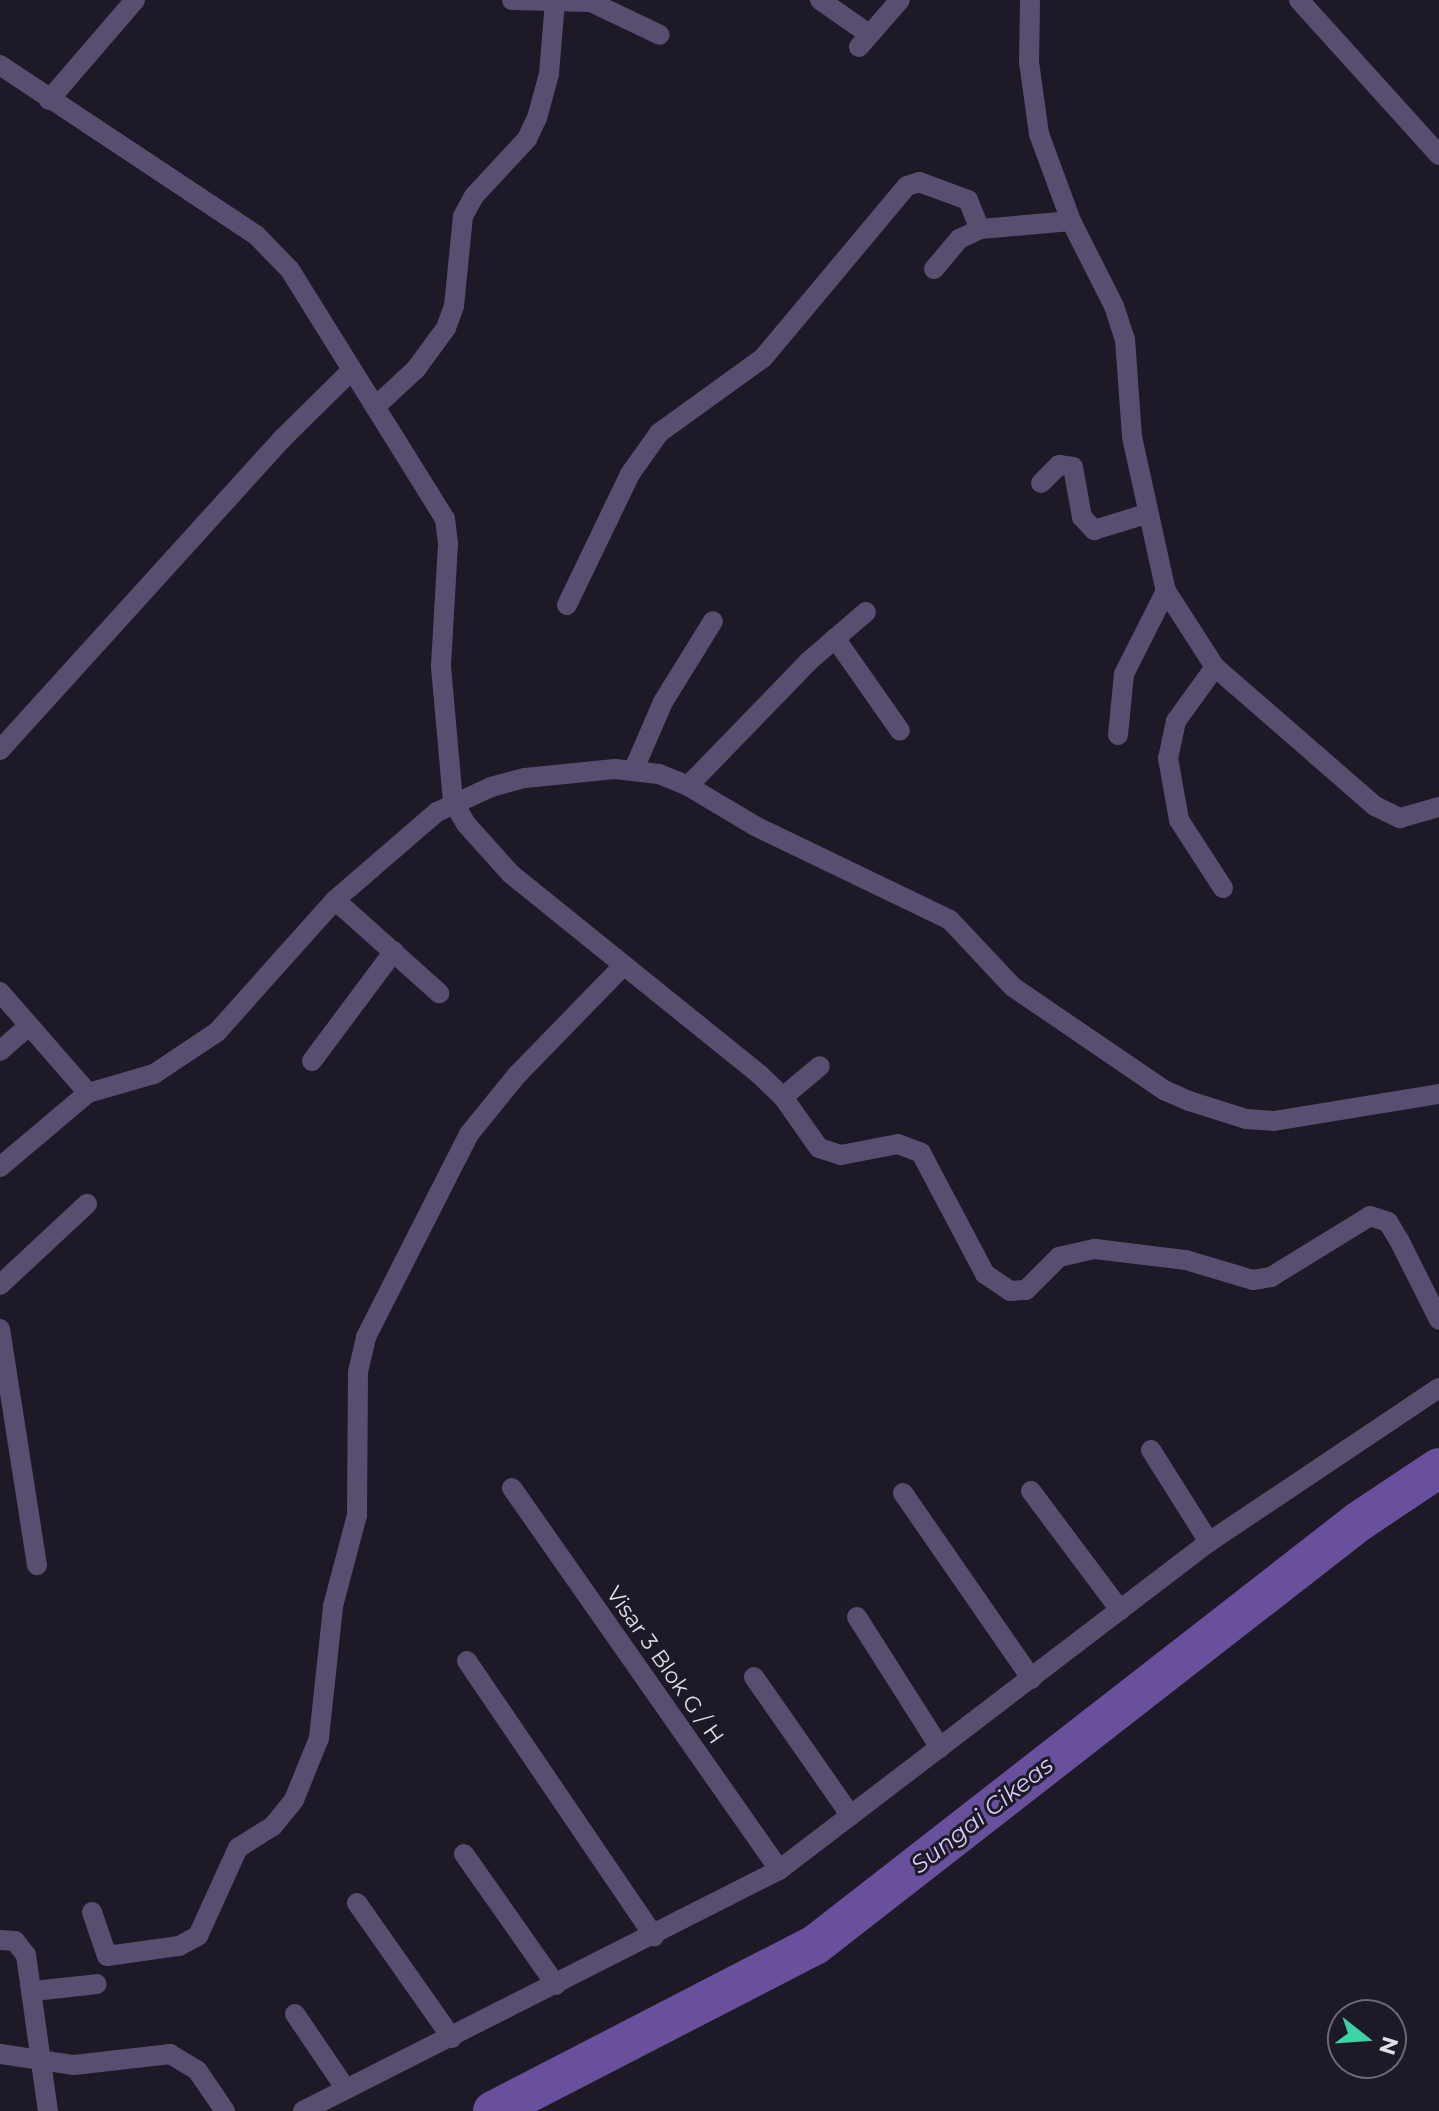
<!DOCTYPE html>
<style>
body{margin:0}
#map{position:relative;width:1439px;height:2111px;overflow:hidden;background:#1d1926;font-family:Montserrat,sans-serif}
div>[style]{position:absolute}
.river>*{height:40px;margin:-20px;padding:0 20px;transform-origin:20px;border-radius:20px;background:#69509d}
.street>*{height:20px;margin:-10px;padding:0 10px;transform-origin:10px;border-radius:10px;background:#584f70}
span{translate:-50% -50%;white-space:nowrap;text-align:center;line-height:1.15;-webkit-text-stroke:6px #1d1926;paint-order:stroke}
.street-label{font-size:22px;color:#e1dee8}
.water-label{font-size:24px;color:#d6cbf6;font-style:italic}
.north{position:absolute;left:1327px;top:1999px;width:80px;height:80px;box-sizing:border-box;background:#1d1926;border:2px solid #6b6874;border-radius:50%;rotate:107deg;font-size:22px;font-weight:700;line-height:32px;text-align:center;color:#e1dee8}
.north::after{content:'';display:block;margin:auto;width:28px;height:36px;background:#3ad4a5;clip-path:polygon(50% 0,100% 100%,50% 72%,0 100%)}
</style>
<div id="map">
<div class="river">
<i style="left:493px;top:2111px;width:362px;rotate:-27.3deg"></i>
<i style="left:815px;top:1945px;width:688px;rotate:-37.92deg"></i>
<i style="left:1358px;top:1522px;width:97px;rotate:-33.7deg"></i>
</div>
<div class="street">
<i style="left:512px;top:0;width:79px;rotate:1.5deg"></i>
<i style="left:591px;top:2px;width:76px;rotate:25.6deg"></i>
<i style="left:820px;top:0;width:60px;rotate:34.8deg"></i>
<i style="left:1030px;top:0;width:62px;rotate:90.9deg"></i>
<i style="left:1029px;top:62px;width:73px;rotate:82.1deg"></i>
<i style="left:1039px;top:134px;width:93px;rotate:69.8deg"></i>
<i style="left:1071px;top:221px;width:95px;rotate:63.2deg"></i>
<i style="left:1114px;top:306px;width:35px;rotate:72deg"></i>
<i style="left:1125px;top:339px;width:98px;rotate:85.9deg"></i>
<i style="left:1132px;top:437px;width:158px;rotate:77.6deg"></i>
<i style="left:1166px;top:591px;width:90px;rotate:57.2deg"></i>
<i style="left:1215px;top:667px;width:212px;rotate:41deg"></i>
<i style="left:1375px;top:806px;width:28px;rotate:26deg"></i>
<i style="left:1400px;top:818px;width:41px;rotate:-15.8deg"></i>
<i style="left:1299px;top:0;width:209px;rotate:47.9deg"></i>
<i style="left:859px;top:47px;width:62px;rotate:-48.9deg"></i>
<i style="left:0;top:65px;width:307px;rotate:33.6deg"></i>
<i style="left:256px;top:235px;width:49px;rotate:45.8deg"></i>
<i style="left:290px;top:270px;width:293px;rotate:58.1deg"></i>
<i style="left:445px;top:519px;width:25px;rotate:83deg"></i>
<i style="left:448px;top:544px;width:123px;rotate:93.3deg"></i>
<i style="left:441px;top:667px;width:136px;rotate:84.9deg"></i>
<i style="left:453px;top:802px;width:26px;rotate:59deg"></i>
<i style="left:466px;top:824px;width:67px;rotate:48deg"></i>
<i style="left:511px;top:874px;width:319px;rotate:38.9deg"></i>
<i style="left:759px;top:1074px;width:33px;rotate:44deg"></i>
<i style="left:783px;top:1097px;width:62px;rotate:54.8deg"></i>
<i style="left:819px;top:1148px;width:23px;rotate:18deg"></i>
<i style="left:841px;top:1155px;width:58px;rotate:-10.9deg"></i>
<i style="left:898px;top:1144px;width:25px;rotate:21deg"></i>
<i style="left:921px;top:1153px;width:137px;rotate:62.1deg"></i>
<i style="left:985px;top:1274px;width:30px;rotate:34deg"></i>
<i style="left:1010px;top:1291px;width:16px;rotate:-4deg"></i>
<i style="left:1026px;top:1290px;width:47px;rotate:-45deg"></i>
<i style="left:1059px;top:1257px;width:37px;rotate:-13deg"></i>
<i style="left:1095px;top:1249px;width:92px;rotate:6.9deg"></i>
<i style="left:1186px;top:1260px;width:70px;rotate:16.6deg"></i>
<i style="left:1253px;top:1280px;width:18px;rotate:-9deg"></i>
<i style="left:1271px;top:1277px;width:116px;rotate:-31.6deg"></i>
<i style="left:1370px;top:1216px;width:19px;rotate:18deg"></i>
<i style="left:1388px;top:1222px;width:21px;rotate:59deg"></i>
<i style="left:1399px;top:1240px;width:89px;rotate:63.4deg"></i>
<i style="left:49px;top:100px;width:132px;rotate:-49.3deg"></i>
<i style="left:934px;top:269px;width:39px;rotate:-50deg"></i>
<i style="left:959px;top:239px;width:23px;rotate:-25deg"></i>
<i style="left:980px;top:229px;width:91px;rotate:-5deg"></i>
<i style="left:375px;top:407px;width:56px;rotate:-42.8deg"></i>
<i style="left:416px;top:369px;width:51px;rotate:-53.8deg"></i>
<i style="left:446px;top:328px;width:23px;rotate:-70deg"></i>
<i style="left:454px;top:306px;width:90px;rotate:-84.3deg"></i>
<i style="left:463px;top:216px;width:23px;rotate:-61deg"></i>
<i style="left:474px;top:196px;width:78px;rotate:-47.1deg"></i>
<i style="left:527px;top:139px;width:23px;rotate:-65deg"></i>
<i style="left:537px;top:118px;width:46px;rotate:-74.7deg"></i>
<i style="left:549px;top:74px;width:73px;rotate:-85.3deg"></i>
<i style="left:1041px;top:483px;width:25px;rotate:-45deg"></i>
<i style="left:1059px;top:465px;width:14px;rotate:8deg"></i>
<i style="left:1073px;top:467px;width:51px;rotate:79.8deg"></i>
<i style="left:1082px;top:517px;width:18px;rotate:47deg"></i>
<i style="left:1094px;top:530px;width:54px;rotate:-17.1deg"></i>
<i style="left:567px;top:605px;width:145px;rotate:-64.3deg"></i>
<i style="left:630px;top:474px;width:50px;rotate:-54.7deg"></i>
<i style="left:659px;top:433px;width:128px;rotate:-35.8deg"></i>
<i style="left:763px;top:358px;width:224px;rotate:-50.1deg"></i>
<i style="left:907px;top:186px;width:13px;rotate:-18deg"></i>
<i style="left:919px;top:182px;width:52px;rotate:20.2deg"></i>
<i style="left:968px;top:200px;width:31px;rotate:68deg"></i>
<i style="left:835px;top:638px;width:113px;rotate:55deg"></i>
<i style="left:1215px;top:667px;width:67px;rotate:125.8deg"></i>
<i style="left:1176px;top:721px;width:38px;rotate:102deg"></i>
<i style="left:1168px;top:758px;width:63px;rotate:79.9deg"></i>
<i style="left:1179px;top:820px;width:81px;rotate:57.1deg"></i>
<i style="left:1118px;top:735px;width:61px;rotate:-84.4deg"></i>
<i style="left:1124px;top:674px;width:93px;rotate:-63.2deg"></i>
<i style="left:0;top:750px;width:420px;rotate:-47.8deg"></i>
<i style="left:282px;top:439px;width:97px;rotate:-44.6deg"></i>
<i style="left:634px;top:769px;width:73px;rotate:-66.6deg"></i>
<i style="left:663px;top:702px;width:95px;rotate:-58.3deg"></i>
<i style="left:688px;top:786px;width:174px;rotate:-45.9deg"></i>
<i style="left:809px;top:661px;width:75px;rotate:-40.7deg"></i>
<i style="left:335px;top:900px;width:140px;rotate:41.8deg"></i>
<i style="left:0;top:992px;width:134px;rotate:48.9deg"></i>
<i style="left:0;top:1051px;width:38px;rotate:-41deg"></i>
<i style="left:312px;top:1061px;width:137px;rotate:-53.3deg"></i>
<i style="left:783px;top:1097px;width:48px;rotate:-40deg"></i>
<i style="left:0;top:1167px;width:115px;rotate:-40.1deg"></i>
<i style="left:88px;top:1093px;width:69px;rotate:-16.1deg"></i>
<i style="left:154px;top:1074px;width:76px;rotate:-33.7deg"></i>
<i style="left:217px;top:1032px;width:177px;rotate:-48.2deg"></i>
<i style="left:335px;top:900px;width:135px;rotate:-40.8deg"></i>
<i style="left:437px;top:812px;width:60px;rotate:-24.8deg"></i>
<i style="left:491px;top:787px;width:35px;rotate:-15deg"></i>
<i style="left:525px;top:778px;width:90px;rotate:-5.7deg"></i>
<i style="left:615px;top:769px;width:44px;rotate:6.5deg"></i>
<i style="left:659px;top:774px;width:31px;rotate:22deg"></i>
<i style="left:688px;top:786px;width:78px;rotate:30.8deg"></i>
<i style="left:755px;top:826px;width:216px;rotate:25.7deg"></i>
<i style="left:950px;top:920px;width:92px;rotate:46.8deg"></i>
<i style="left:1013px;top:987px;width:183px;rotate:34.3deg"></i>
<i style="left:1164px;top:1090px;width:27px;rotate:24deg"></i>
<i style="left:1189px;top:1101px;width:60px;rotate:17.5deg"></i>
<i style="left:1246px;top:1119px;width:28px;rotate:4deg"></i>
<i style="left:1274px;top:1121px;width:167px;rotate:-9.3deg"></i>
<i style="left:0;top:1285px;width:119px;rotate:-43deg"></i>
<i style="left:0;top:1329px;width:239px;rotate:81.1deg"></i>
<i style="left:1151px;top:1450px;width:109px;rotate:57.8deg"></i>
<i style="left:512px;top:1488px;width:466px;rotate:55deg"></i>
<i style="left:1031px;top:1491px;width:149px;rotate:53.2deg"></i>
<i style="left:903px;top:1493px;width:226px;rotate:55.3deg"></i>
<i style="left:857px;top:1617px;width:155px;rotate:57.6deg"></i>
<i style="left:467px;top:1661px;width:333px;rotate:55.8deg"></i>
<i style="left:754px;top:1677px;width:169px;rotate:55.1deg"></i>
<i style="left:464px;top:1854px;width:160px;rotate:54.9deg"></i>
<i style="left:357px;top:1903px;width:165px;rotate:54.9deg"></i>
<i style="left:92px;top:1912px;width:46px;rotate:71.2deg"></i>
<i style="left:107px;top:1956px;width:73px;rotate:-7.9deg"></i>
<i style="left:179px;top:1946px;width:21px;rotate:-28deg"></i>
<i style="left:198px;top:1936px;width:97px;rotate:-65.6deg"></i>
<i style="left:238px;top:1848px;width:41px;rotate:-32.2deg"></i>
<i style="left:273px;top:1826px;width:33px;rotate:-51deg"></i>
<i style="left:294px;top:1800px;width:67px;rotate:-68deg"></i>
<i style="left:319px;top:1738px;width:133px;rotate:-83.9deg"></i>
<i style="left:333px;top:1606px;width:94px;rotate:-75.2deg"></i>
<i style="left:357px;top:1515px;width:143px;rotate:-89.6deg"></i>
<i style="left:358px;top:1372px;width:36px;rotate:-77deg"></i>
<i style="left:366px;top:1337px;width:228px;rotate:-63.1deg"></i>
<i style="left:469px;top:1134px;width:76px;rotate:-50.9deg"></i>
<i style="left:517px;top:1075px;width:152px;rotate:-45.8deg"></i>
<i style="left:0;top:1940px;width:15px;rotate:4deg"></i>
<i style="left:15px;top:1941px;width:18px;rotate:52deg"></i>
<i style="left:26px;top:1955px;width:158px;rotate:82deg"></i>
<i style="left:34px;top:1991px;width:63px;rotate:-6.3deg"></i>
<i style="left:295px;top:2014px;width:91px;rotate:55.8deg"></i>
<i style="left:0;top:2054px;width:75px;rotate:8.5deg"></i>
<i style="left:74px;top:2065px;width:97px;rotate:-6.5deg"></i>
<i style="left:170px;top:2054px;width:31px;rotate:31deg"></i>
<i style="left:197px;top:2070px;width:50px;rotate:55.7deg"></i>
<i style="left:303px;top:2111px;width:534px;rotate:-26.85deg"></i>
<i style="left:779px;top:1870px;width:541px;rotate:-37.34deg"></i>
<i style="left:1209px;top:1542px;width:277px;rotate:-33.8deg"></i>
</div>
<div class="street-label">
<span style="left:665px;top:1665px;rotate:55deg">Visar 3 Blok G / H</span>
</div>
<div class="water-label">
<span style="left:982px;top:1815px;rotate:-38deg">Sungai Cikeas</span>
</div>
<div class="north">N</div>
</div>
